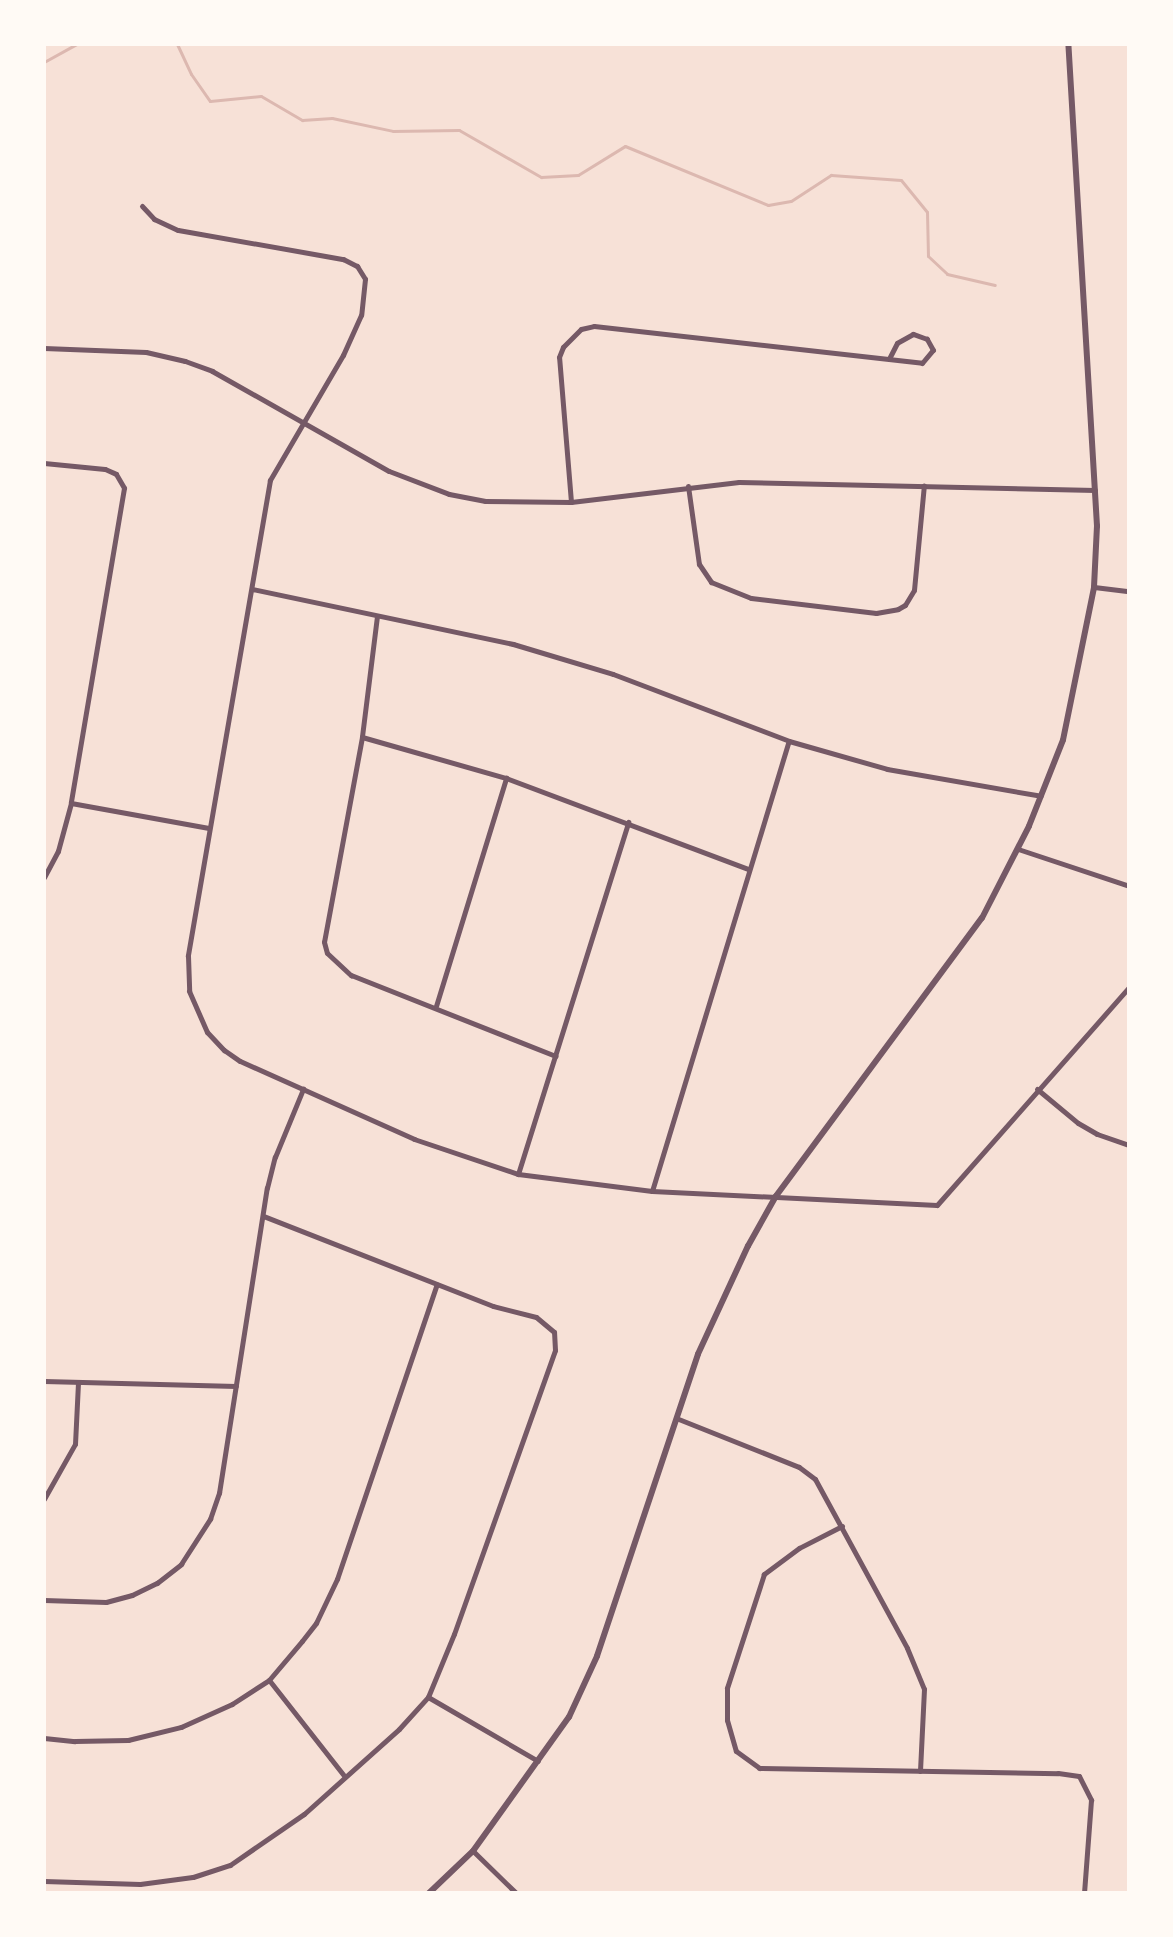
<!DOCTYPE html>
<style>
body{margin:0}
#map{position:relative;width:1173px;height:1937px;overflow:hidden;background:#f7e1d7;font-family:"DejaVu Sans",sans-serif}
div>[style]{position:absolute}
.stream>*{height:3px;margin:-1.5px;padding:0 1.5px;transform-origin:1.5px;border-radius:1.5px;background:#dcb8b0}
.minor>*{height:5px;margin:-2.5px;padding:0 2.5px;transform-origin:2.5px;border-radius:2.5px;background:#755966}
.tertiary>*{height:6px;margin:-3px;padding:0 3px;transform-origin:3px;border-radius:3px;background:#755966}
span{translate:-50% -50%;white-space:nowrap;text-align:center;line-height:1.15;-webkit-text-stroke:6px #fffaf5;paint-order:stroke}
.frame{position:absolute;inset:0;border:46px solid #fffaf5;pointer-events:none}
</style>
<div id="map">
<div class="stream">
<i style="left:177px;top:44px;width:33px;rotate:65deg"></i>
<i style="left:191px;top:74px;width:33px;rotate:55deg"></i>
<i style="left:210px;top:101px;width:51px;rotate:-5.6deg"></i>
<i style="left:261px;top:96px;width:48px;rotate:30.3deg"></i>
<i style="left:302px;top:120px;width:30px;rotate:-4deg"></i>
<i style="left:332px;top:118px;width:62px;rotate:12deg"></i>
<i style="left:393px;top:131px;width:66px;rotate:-0.9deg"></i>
<i style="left:459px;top:130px;width:95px;rotate:29.8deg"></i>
<i style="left:541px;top:177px;width:37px;rotate:-3deg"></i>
<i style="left:578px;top:175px;width:55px;rotate:-31.7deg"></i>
<i style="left:625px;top:146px;width:155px;rotate:22.4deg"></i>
<i style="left:768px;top:205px;width:23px;rotate:-10deg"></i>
<i style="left:791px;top:201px;width:48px;rotate:-33deg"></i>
<i style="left:831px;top:175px;width:70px;rotate:4.1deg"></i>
<i style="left:901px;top:180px;width:41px;rotate:50.9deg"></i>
<i style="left:927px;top:212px;width:44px;rotate:88.7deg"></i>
<i style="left:928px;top:256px;width:26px;rotate:43deg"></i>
<i style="left:947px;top:274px;width:49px;rotate:12.9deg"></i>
<i style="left:44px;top:62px;width:38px;rotate:-29deg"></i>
</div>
<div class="minor">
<i style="left:142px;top:206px;width:18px;rotate:47deg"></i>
<i style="left:154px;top:219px;width:26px;rotate:25deg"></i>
<i style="left:178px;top:230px;width:168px;rotate:10deg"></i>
<i style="left:343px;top:259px;width:16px;rotate:27deg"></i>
<i style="left:357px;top:266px;width:15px;rotate:58deg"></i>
<i style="left:365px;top:279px;width:36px;rotate:96deg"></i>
<i style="left:361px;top:315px;width:44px;rotate:114.2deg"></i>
<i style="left:343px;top:355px;width:145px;rotate:120.3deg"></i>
<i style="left:270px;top:480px;width:483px;rotate:99.8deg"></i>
<i style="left:188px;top:956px;width:35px;rotate:88deg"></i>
<i style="left:189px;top:991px;width:45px;rotate:66.3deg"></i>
<i style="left:207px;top:1032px;width:25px;rotate:47deg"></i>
<i style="left:224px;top:1050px;width:19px;rotate:35deg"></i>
<i style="left:240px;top:1061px;width:191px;rotate:24.1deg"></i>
<i style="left:414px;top:1139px;width:110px;rotate:18.6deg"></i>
<i style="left:518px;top:1174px;width:135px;rotate:7.2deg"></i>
<i style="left:652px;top:1191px;width:285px;rotate:2.8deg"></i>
<i style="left:937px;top:1205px;width:290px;rotate:-48.6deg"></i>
<i style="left:44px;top:348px;width:102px;rotate:2.2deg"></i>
<i style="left:146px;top:352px;width:40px;rotate:13deg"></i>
<i style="left:185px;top:361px;width:29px;rotate:20deg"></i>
<i style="left:212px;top:371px;width:203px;rotate:29.5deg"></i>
<i style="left:389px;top:471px;width:64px;rotate:21deg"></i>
<i style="left:449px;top:494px;width:37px;rotate:11deg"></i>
<i style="left:485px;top:501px;width:86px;rotate:0.7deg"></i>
<i style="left:571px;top:502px;width:169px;rotate:-6.8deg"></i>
<i style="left:739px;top:482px;width:356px;rotate:1.3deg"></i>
<i style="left:44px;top:463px;width:61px;rotate:5.6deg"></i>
<i style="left:105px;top:469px;width:12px;rotate:24deg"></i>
<i style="left:116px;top:474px;width:16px;rotate:60deg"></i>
<i style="left:124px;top:488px;width:319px;rotate:99.6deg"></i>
<i style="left:71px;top:803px;width:50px;rotate:105.2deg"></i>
<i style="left:58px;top:851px;width:30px;rotate:118deg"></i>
<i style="left:688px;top:486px;width:79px;rotate:82deg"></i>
<i style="left:699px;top:564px;width:22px;rotate:56deg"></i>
<i style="left:711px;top:582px;width:43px;rotate:21.8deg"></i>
<i style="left:751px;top:598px;width:126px;rotate:6.8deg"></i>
<i style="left:876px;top:613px;width:22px;rotate:-10deg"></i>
<i style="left:898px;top:609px;width:8px;rotate:-30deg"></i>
<i style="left:905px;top:605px;width:17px;rotate:-59deg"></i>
<i style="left:914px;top:590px;width:105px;rotate:-84.6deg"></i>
<i style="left:571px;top:502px;width:145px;rotate:-94.7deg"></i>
<i style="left:559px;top:357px;width:11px;rotate:-68deg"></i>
<i style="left:563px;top:347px;width:25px;rotate:-45deg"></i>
<i style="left:581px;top:329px;width:13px;rotate:-13deg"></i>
<i style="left:594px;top:326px;width:330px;rotate:6.4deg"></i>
<i style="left:922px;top:363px;width:17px;rotate:-50deg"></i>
<i style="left:933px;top:350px;width:13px;rotate:-119deg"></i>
<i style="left:927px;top:339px;width:15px;rotate:-160deg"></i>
<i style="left:913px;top:334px;width:18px;rotate:151deg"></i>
<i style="left:897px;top:343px;width:16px;rotate:117deg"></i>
<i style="left:1094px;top:587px;width:35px;rotate:7deg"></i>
<i style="left:252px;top:589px;width:267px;rotate:11.9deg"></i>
<i style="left:513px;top:644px;width:104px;rotate:16.7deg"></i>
<i style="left:613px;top:674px;width:188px;rotate:20.8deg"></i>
<i style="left:789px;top:741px;width:102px;rotate:15.9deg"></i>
<i style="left:887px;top:769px;width:156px;rotate:9.9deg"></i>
<i style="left:377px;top:616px;width:122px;rotate:97.1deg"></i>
<i style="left:362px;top:737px;width:208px;rotate:100.5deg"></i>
<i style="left:324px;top:942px;width:11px;rotate:75deg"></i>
<i style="left:327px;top:953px;width:33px;rotate:43deg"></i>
<i style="left:351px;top:975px;width:220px;rotate:21.6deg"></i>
<i style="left:362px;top:737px;width:150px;rotate:15.9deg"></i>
<i style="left:506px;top:778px;width:259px;rotate:20.6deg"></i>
<i style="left:71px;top:803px;width:140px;rotate:10.3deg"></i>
<i style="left:1018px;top:849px;width:117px;rotate:18.4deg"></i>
<i style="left:436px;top:1006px;width:239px;rotate:-72.9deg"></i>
<i style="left:1037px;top:1089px;width:53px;rotate:39.7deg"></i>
<i style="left:1078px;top:1123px;width:22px;rotate:30deg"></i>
<i style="left:1097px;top:1134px;width:34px;rotate:19deg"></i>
<i style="left:518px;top:1174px;width:369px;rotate:-72.6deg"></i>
<i style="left:652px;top:1191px;width:470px;rotate:-73.1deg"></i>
<i style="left:44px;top:1381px;width:192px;rotate:1.5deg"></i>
<i style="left:676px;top:1418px;width:132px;rotate:21.7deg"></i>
<i style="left:799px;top:1467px;width:20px;rotate:37deg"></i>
<i style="left:815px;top:1479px;width:192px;rotate:61.4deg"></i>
<i style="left:907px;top:1648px;width:44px;rotate:67.5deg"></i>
<i style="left:924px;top:1689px;width:82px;rotate:92.8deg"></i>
<i style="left:44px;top:1499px;width:63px;rotate:-60.6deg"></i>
<i style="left:75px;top:1444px;width:61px;rotate:-87.2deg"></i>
<i style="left:842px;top:1526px;width:48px;rotate:152.9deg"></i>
<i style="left:799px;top:1548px;width:44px;rotate:143.4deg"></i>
<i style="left:764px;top:1574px;width:120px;rotate:108deg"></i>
<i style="left:727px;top:1688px;width:32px;rotate:90deg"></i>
<i style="left:727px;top:1720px;width:32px;rotate:74deg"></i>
<i style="left:736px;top:1751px;width:29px;rotate:36deg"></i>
<i style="left:759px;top:1768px;width:299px;rotate:1deg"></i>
<i style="left:1058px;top:1773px;width:21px;rotate:8deg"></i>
<i style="left:1079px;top:1776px;width:27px;rotate:63deg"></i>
<i style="left:1091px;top:1800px;width:93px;rotate:94.3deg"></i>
<i style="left:44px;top:1600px;width:62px;rotate:1.8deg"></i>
<i style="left:106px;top:1602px;width:27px;rotate:-15deg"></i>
<i style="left:132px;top:1595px;width:28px;rotate:-26deg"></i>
<i style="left:157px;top:1583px;width:31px;rotate:-38deg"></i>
<i style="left:181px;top:1564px;width:54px;rotate:-57.2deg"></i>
<i style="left:210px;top:1519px;width:28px;rotate:-71deg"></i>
<i style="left:219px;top:1493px;width:309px;rotate:-81.1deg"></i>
<i style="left:267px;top:1188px;width:32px;rotate:-76deg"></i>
<i style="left:275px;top:1157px;width:74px;rotate:-67.6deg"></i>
<i style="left:269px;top:1680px;width:123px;rotate:51.9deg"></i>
<i style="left:428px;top:1697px;width:127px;rotate:30.2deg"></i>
<i style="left:44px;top:1738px;width:31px;rotate:6deg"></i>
<i style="left:75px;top:1741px;width:53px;rotate:-1.1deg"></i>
<i style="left:128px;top:1740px;width:55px;rotate:-13.8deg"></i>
<i style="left:181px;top:1727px;width:56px;rotate:-24.3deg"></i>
<i style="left:232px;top:1704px;width:44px;rotate:-33deg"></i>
<i style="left:269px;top:1680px;width:51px;rotate:-49.8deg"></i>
<i style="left:302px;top:1641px;width:23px;rotate:-52deg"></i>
<i style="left:316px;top:1623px;width:49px;rotate:-64.5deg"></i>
<i style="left:337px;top:1579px;width:311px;rotate:-71.3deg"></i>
<i style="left:473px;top:1851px;width:60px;rotate:44.3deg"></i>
<i style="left:44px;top:1881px;width:96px;rotate:1.8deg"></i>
<i style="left:140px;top:1884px;width:53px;rotate:-7.5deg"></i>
<i style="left:193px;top:1877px;width:39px;rotate:-18deg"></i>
<i style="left:230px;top:1865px;width:90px;rotate:-34.6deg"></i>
<i style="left:304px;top:1814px;width:127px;rotate:-41.8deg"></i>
<i style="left:399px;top:1729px;width:43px;rotate:-47.8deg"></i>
<i style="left:428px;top:1697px;width:68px;rotate:-67.6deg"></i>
<i style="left:454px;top:1634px;width:301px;rotate:-70.4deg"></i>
<i style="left:555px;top:1350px;width:18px;rotate:-93deg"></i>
<i style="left:554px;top:1332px;width:23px;rotate:-140deg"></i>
<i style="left:536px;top:1317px;width:44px;rotate:-165.7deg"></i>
<i style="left:493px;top:1306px;width:247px;rotate:-158.6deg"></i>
</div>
<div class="tertiary">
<i style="left:429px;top:1893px;width:61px;rotate:-43.7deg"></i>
<i style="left:473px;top:1851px;width:165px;rotate:-54.4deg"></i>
<i style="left:569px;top:1717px;width:67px;rotate:-65.3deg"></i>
<i style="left:597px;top:1656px;width:318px;rotate:-71.5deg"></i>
<i style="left:698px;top:1354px;width:119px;rotate:-65.2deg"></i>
<i style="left:748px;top:1246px;width:57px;rotate:-60.8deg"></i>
<i style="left:776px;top:1196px;width:346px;rotate:-53.5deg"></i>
<i style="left:982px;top:918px;width:103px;rotate:-62.9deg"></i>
<i style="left:1029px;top:826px;width:92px;rotate:-68.4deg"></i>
<i style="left:1063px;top:740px;width:156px;rotate:-78.5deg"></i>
<i style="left:1094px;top:587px;width:61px;rotate:-87.2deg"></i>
<i style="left:1097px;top:526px;width:483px;rotate:-93.4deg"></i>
</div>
<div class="frame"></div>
</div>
